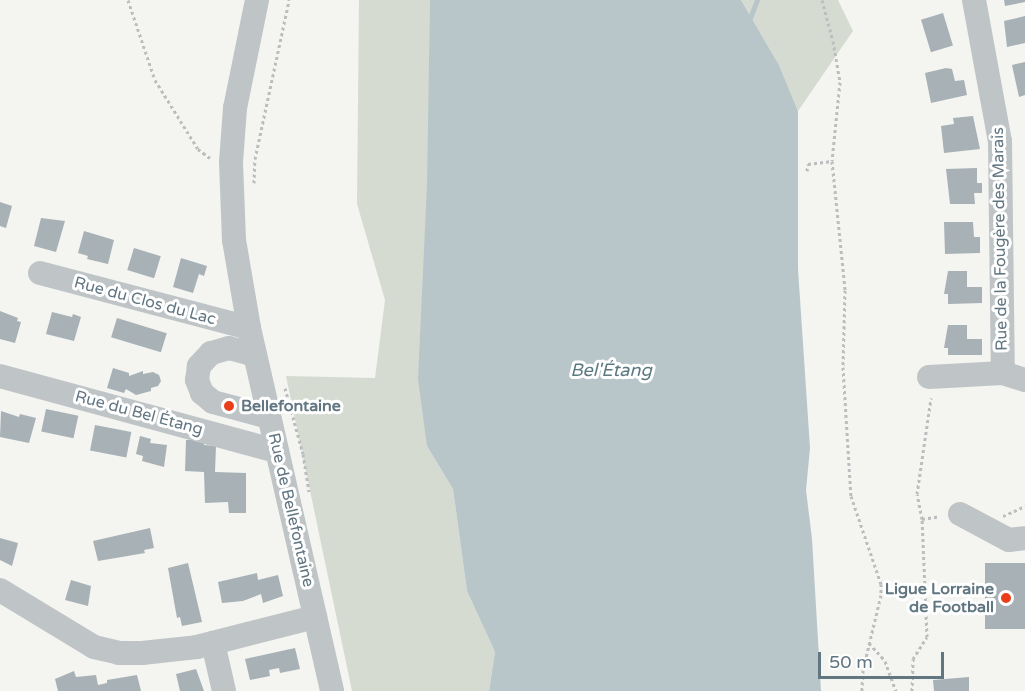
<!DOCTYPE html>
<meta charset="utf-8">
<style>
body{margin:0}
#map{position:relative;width:1025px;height:691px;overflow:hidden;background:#f4f4f0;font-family:"Varela Round",sans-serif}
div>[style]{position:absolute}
.green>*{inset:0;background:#d5dbd1}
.water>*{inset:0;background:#b8c6ca}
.stream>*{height:5px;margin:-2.5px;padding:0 2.5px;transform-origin:2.5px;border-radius:2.5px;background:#b8c6ca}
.building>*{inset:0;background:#a8b1b6;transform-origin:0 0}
.path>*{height:3px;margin-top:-1.5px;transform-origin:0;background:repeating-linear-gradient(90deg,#bbbdbf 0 3px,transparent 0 6px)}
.minor>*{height:24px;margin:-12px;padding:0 12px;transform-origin:12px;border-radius:12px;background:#bfc4c6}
.dots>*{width:16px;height:16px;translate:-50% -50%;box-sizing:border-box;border:3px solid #fff;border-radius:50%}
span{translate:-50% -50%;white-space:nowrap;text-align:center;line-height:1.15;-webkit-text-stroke:6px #fff;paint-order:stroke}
.street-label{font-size:16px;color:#627682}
.poi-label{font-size:16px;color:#627682;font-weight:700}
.left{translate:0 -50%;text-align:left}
.right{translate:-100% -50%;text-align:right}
.water-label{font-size:18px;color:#5d7980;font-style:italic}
.scale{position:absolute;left:818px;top:652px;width:126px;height:27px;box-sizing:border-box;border:3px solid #627682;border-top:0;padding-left:8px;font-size:18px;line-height:21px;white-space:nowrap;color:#627682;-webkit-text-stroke:4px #fff;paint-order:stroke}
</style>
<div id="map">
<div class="green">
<i style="clip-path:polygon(359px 0,430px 0,427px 446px,453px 489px,467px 591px,495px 652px,489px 691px,352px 691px,286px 376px,375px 378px,385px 300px,357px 204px)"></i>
<i style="clip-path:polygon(741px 0,838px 0,853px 31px,798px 111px,779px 65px)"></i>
</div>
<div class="water">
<i style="clip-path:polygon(430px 0,741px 0,779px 65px,798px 111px,798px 269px,810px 448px,806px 490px,812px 539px,821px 691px,489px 691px,495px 652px,467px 591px,453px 489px,427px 446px,418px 379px,427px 185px)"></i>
</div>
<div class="stream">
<i style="left:750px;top:18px;width:19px;rotate:-69deg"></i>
</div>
<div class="building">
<i style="clip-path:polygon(1004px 0,1025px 0,1025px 2px,1005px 6px)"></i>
<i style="left:943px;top:13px;width:34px;height:23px;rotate:73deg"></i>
<i style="clip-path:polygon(1025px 16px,1025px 43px,1007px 47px,1004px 21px)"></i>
<i style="clip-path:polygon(1025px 62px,1025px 95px,1019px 97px,1012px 65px)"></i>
<i style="clip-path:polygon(946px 68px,952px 69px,955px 81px,964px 80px,967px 95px,931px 103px,925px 73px)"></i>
<i style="clip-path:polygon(973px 116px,980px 149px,944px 153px,941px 126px,954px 124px,953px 118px)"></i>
<i style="clip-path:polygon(977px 168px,977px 183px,982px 183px,982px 193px,974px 193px,975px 204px,950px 204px,946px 169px)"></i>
<i style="clip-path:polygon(0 202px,12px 206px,6px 228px,0 226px)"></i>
<i style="clip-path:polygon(41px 218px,65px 221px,56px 252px,34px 246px)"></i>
<i style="clip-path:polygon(944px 222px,973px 222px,974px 237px,980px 237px,980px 253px,945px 254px)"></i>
<i style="clip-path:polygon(84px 231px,114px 240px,108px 264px,87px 259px,88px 256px,78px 253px)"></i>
<i style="left:134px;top:248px;width:28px;height:23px;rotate:17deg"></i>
<i style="clip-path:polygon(181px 258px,207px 266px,204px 276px,199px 274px,193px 293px,173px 287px)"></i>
<i style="clip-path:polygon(948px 271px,967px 271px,967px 287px,982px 287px,982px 303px,948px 304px,948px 294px,944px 294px)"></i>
<i style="clip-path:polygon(0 311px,18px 318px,17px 321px,21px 322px,15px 343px,0 339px)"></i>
<i style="clip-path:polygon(52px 312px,72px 317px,73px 314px,81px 317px,74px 341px,46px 334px)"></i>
<i style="left:117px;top:318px;width:52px;height:20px;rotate:17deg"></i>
<i style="clip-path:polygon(948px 325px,967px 325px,967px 339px,982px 339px,982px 355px,948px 355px,948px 348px,944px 348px)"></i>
<i style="clip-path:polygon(113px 368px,129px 373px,129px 376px,143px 371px,143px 374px,153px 372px,159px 375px,161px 381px,158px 386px,151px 388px,151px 391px,136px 395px,126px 389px,124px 393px,107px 388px)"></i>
<i style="left:46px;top:409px;width:33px;height:23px;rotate:12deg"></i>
<i style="clip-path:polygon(1px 411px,19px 417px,20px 414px,36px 418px,29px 443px,0 437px)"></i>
<i style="left:95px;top:425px;width:37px;height:26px;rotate:11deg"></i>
<i style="clip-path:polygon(140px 436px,151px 439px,150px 443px,167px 445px,164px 467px,142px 461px,143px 456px,136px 454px)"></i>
<i style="clip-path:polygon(186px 440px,204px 440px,204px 445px,216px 446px,215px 472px,246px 473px,246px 513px,229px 513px,228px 502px,205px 503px,204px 472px,185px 471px)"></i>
<i style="clip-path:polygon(150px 528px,154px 548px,144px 550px,145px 553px,98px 561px,93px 541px)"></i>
<i style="clip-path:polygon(0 538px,18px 543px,12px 566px,0 560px)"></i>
<i style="clip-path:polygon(188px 563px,202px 622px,182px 626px,180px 617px,177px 618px,168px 568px)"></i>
<i style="left:1025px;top:563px;width:66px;height:40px;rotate:90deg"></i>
<i style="clip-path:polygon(257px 573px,258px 580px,278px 575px,283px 596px,263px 603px,261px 594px,243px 601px,222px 603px,218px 582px)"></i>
<i style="clip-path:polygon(71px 580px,91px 586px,88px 606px,65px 600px)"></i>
<i style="clip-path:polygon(295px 648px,300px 669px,280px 673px,279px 668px,269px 670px,270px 676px,250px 680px,245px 659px)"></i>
<i style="clip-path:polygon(196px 669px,204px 691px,180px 691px,176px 674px)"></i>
<i style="clip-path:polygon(74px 671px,76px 677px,96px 675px,98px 685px,107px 683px,107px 680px,137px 675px,141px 691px,58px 691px,55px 679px)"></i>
<i style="clip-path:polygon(969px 677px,969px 691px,934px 691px,933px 680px)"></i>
</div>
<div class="path">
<i style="left:128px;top:0;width:84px;rotate:71.4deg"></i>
<i style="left:155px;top:80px;width:81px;rotate:58.1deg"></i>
<i style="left:198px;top:149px;width:15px;rotate:37deg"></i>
<i style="left:822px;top:0;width:42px;rotate:75deg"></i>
<i style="left:833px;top:41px;width:42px;rotate:80.3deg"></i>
<i style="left:840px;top:82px;width:79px;rotate:95.8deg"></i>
<i style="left:832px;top:161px;width:130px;rotate:84.2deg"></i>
<i style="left:845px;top:290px;width:77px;rotate:91.5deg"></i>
<i style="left:843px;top:367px;width:129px;rotate:86.5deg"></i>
<i style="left:851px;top:496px;width:93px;rotate:71.2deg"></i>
<i style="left:881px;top:584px;width:11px;rotate:90deg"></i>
<i style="left:881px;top:595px;width:77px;rotate:103.5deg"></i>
<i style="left:863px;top:670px;width:21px;rotate:93deg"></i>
<i style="left:807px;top:171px;width:7px;rotate:-82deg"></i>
<i style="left:808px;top:164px;width:24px;rotate:-7deg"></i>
<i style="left:254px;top:183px;width:24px;rotate:-88deg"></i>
<i style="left:255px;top:159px;width:163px;rotate:-77.9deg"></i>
<i style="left:285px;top:388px;width:68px;rotate:74.7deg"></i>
<i style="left:303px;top:454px;width:38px;rotate:81deg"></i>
<i style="left:1003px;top:516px;width:24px;rotate:-24deg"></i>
<i style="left:922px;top:519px;width:25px;rotate:-101deg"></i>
<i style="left:917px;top:494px;width:97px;rotate:-81.7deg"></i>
<i style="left:869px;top:643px;width:24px;rotate:48deg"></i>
<i style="left:885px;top:661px;width:32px;rotate:70deg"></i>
<i style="left:912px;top:691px;width:32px;rotate:-88deg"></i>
<i style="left:913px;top:659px;width:26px;rotate:-58deg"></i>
<i style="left:927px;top:637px;width:118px;rotate:-92.4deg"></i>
<i style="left:922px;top:519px;width:18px;rotate:-9deg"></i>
</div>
<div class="minor">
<i style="left:257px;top:0;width:110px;rotate:101.5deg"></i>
<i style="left:235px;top:108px;width:54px;rotate:94.2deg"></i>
<i style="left:231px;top:162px;width:78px;rotate:87.8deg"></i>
<i style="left:234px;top:240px;width:89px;rotate:80.3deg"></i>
<i style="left:249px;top:328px;width:372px;rotate:77.1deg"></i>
<i style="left:974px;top:0;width:143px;rotate:79.6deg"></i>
<i style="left:1000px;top:141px;width:232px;rotate:89.3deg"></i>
<i style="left:40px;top:273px;width:216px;rotate:14.7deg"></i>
<i style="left:255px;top:355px;width:27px;rotate:-165deg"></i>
<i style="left:229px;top:348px;width:19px;rotate:164deg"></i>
<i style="left:211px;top:353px;width:18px;rotate:133deg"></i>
<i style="left:199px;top:366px;width:14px;rotate:98deg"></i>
<i style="left:197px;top:380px;width:14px;rotate:69deg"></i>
<i style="left:202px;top:393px;width:14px;rotate:39deg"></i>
<i style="left:213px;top:402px;width:58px;rotate:15deg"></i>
<i style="left:0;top:376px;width:287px;rotate:15.2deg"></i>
<i style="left:929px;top:377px;width:74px;rotate:-3.1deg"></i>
<i style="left:1003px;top:373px;width:23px;rotate:18deg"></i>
<i style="left:960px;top:514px;width:55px;rotate:28deg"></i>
<i style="left:1009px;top:540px;width:16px;rotate:-7deg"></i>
<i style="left:0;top:590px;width:110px;rotate:31.2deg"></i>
<i style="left:94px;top:647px;width:26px;rotate:13deg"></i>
<i style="left:119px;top:653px;width:23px"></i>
<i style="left:142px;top:653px;width:55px;rotate:-6.2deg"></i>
<i style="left:197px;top:647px;width:122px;rotate:-14.3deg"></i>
<i style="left:213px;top:643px;width:49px;rotate:77.1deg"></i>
</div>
<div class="dots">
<i style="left:229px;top:406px;background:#ea3e1a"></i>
<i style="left:1006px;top:598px;background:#ea3e1a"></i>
</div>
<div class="street-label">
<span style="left:1000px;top:239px;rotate:-91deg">Rue de la Fougère des Marais</span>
<span style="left:145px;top:301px;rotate:15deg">Rue du Clos du Lac</span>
<span style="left:139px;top:413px;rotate:15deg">Rue du Bel Étang</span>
<span style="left:291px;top:510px;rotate:77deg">Rue de Bellefontaine</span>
</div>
<div class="poi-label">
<span class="left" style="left:241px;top:406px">Bellefontaine</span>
<span class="right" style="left:994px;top:598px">Ligue Lorraine<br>de Football</span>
</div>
<div class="water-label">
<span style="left:611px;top:370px">Bel'Étang</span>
</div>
<div class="scale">50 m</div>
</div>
